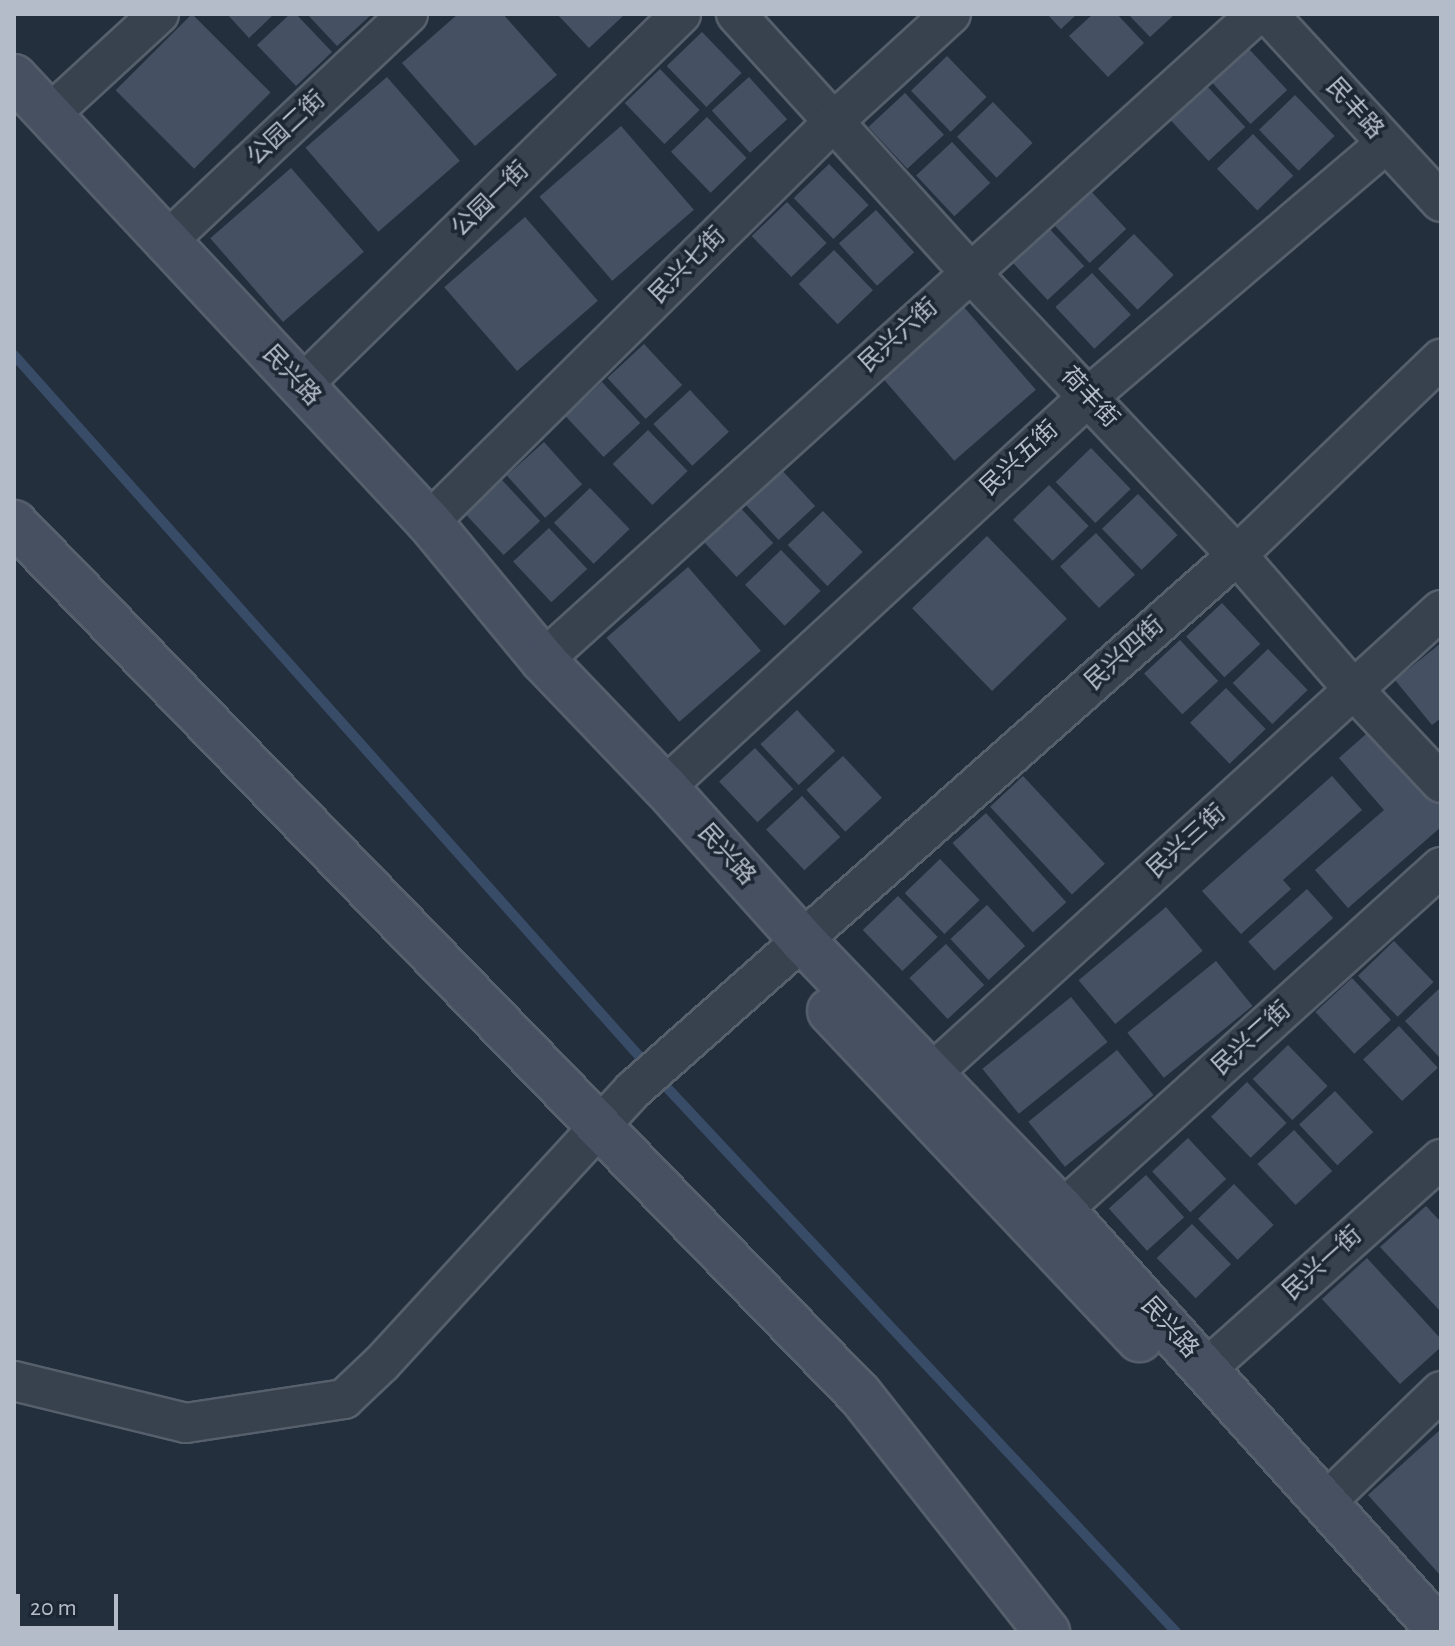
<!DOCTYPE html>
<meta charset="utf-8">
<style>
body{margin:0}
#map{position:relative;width:1455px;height:1646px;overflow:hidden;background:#242f3e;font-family:"Alegreya Sans","Noto Sans SC",sans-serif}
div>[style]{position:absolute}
.stream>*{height:10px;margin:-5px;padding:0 5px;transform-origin:5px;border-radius:5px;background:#394c67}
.building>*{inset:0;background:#455162;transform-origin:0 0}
.roads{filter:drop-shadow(2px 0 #565f6c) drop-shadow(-2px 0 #565f6c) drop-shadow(0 2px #565f6c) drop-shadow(0 -2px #565f6c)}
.street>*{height:38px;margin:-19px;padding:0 19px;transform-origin:19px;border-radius:19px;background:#38414e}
.secondary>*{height:44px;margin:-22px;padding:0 22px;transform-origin:22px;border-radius:22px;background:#465061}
span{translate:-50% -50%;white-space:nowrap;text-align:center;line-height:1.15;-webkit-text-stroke:7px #1d2633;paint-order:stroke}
.street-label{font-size:24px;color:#b4bcc9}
.frame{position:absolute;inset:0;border:16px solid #b4bcc9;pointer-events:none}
.scale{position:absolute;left:16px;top:1594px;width:102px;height:36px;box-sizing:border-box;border:4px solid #b4bcc9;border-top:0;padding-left:10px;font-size:24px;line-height:28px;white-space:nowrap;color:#b4bcc9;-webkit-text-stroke:6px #1d2633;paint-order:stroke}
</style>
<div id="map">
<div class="stream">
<i style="left:14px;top:355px;width:953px;rotate:48.28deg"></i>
<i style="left:658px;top:1078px;width:758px;rotate:46.92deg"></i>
</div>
<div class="building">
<i style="left:192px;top:14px;width:111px;height:108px;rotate:45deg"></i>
<i style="clip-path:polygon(227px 14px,274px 14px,249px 38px)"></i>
<i style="clip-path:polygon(290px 14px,296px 14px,332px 52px,296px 86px,257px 45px)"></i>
<i style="clip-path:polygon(307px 14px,372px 14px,337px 46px)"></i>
<i style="clip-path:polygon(458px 14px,503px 14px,557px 75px,475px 146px,402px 63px)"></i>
<i style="clip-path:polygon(557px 14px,625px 14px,589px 48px)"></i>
<i style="clip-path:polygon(1047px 14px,1077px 14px,1061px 29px)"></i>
<i style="clip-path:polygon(1093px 14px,1117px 14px,1144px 43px,1108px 77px,1069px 36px)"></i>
<i style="clip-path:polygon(1128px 14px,1175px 14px,1150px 37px)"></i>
<i style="left:702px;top:32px;width:57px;height:49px;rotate:46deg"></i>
<i style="left:1249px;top:49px;width:56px;height:50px;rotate:47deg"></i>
<i style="left:947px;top:56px;width:57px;height:50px;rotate:46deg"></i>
<i style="left:660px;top:69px;width:57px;height:49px;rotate:46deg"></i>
<i style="left:387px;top:77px;width:111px;height:108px;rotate:49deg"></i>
<i style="left:749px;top:77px;width:57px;height:50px;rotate:48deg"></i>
<i style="left:1207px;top:86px;width:56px;height:50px;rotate:47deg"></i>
<i style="left:905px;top:93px;width:57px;height:50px;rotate:47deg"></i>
<i style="left:1295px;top:95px;width:57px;height:50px;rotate:46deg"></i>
<i style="left:993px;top:102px;width:57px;height:50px;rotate:46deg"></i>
<i style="left:707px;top:117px;width:57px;height:50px;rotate:46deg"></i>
<i style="left:621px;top:126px;width:111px;height:108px;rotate:49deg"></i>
<i style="left:1253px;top:134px;width:58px;height:50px;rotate:46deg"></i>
<i style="left:952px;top:142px;width:56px;height:49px;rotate:47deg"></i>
<i style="left:829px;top:164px;width:57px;height:49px;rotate:46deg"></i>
<i style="left:291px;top:168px;width:111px;height:107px;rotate:49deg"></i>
<i style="left:1088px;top:188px;width:56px;height:50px;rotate:47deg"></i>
<i style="left:787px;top:202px;width:57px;height:49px;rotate:46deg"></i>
<i style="left:876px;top:210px;width:57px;height:50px;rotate:48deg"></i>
<i style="left:525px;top:217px;width:111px;height:107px;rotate:49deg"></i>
<i style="left:1046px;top:225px;width:56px;height:50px;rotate:47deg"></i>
<i style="left:1134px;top:234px;width:57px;height:50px;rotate:46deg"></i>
<i style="left:834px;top:250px;width:56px;height:49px;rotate:46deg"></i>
<i style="left:1092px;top:273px;width:57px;height:50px;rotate:47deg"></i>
<i style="left:963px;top:306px;width:111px;height:108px;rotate:49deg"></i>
<i style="left:644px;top:344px;width:56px;height:50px;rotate:47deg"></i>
<i style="left:602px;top:382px;width:56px;height:50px;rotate:47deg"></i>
<i style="left:690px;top:390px;width:57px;height:50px;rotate:47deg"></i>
<i style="left:648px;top:430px;width:57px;height:49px;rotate:46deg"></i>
<i style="left:544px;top:442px;width:57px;height:50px;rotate:48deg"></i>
<i style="left:1091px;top:448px;width:57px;height:49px;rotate:46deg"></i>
<i style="left:777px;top:465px;width:56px;height:50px;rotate:47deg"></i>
<i style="left:502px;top:480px;width:56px;height:50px;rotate:47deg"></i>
<i style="left:1049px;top:485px;width:57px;height:50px;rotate:46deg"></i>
<i style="left:590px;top:488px;width:57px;height:50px;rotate:46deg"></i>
<i style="left:1138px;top:494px;width:57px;height:50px;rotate:46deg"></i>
<i style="left:735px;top:502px;width:56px;height:50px;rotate:47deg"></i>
<i style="left:823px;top:511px;width:57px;height:49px;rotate:46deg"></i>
<i style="left:549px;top:528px;width:56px;height:49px;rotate:47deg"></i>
<i style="left:1096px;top:533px;width:57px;height:49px;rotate:47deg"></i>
<i style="left:987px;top:536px;width:115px;height:104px;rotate:46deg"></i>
<i style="left:781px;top:550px;width:57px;height:50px;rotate:46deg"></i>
<i style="left:688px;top:567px;width:111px;height:108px;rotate:49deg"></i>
<i style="left:1222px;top:603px;width:56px;height:49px;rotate:47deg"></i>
<i style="left:1180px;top:640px;width:56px;height:49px;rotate:47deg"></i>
<i style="clip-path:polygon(1441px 643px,1441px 718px,1432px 725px,1395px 680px)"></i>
<i style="left:1268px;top:649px;width:57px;height:49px;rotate:46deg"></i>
<i style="left:1226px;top:688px;width:57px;height:50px;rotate:46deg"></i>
<i style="left:797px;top:710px;width:56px;height:50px;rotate:47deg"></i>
<i style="clip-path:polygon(1374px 727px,1441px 804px,1441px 827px,1348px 908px,1315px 870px,1384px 810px,1339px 758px)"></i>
<i style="left:755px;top:748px;width:56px;height:49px;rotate:47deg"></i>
<i style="left:843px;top:756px;width:57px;height:50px;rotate:47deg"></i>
<i style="left:1023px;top:776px;width:120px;height:45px;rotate:47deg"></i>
<i style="clip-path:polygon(1332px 776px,1362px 810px,1283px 880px,1291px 889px,1241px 934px,1202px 891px)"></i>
<i style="left:802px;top:796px;width:56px;height:49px;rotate:47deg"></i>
<i style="left:986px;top:813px;width:120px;height:45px;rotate:48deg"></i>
<i style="left:940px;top:859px;width:57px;height:49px;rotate:46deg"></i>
<i style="left:1307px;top:889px;width:39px;height:79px;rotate:48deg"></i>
<i style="left:898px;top:896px;width:57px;height:49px;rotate:46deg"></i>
<i style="left:987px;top:905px;width:56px;height:50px;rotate:47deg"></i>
<i style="left:1166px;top:907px;width:57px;height:114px;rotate:50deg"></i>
<i style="left:1394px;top:941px;width:57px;height:50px;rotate:46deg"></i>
<i style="left:946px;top:944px;width:56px;height:50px;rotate:47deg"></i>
<i style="left:1216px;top:961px;width:58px;height:114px;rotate:51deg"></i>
<i style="left:1352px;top:978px;width:57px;height:50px;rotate:47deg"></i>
<i style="clip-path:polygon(1441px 987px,1441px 1059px,1405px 1021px)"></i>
<i style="left:1071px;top:997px;width:58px;height:114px;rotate:51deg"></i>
<i style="left:1399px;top:1026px;width:57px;height:49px;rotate:47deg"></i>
<i style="left:1288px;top:1045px;width:57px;height:49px;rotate:46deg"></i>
<i style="left:1117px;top:1050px;width:58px;height:114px;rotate:51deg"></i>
<i style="left:1247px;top:1082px;width:57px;height:50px;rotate:46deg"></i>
<i style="left:1335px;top:1091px;width:56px;height:49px;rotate:47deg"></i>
<i style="left:1294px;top:1130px;width:56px;height:50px;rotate:47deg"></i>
<i style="left:1188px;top:1138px;width:56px;height:49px;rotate:47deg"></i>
<i style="left:1146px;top:1175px;width:57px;height:50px;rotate:48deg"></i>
<i style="left:1234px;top:1184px;width:57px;height:50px;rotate:46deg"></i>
<i style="clip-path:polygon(1426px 1206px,1441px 1222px,1441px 1312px,1380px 1247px)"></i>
<i style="left:1192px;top:1224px;width:56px;height:49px;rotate:46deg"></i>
<i style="clip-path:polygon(1367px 1258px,1441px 1339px,1441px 1347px,1400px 1384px,1322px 1299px)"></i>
<i style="clip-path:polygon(1441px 1429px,1441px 1576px,1368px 1495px)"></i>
</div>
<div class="roads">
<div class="street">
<i style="left:736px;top:14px;width:348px;rotate:47.8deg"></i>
<i style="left:970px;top:272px;width:389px;rotate:46.7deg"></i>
<i style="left:1237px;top:555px;width:179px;rotate:49.1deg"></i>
<i style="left:1354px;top:690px;width:127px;rotate:46.9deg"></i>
<i style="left:1268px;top:14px;width:255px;rotate:47.4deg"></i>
<i style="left:48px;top:116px;width:151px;rotate:-42.6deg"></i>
<i style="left:165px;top:243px;width:334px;rotate:-43.3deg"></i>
<i style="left:301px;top:386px;width:532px;rotate:-44.39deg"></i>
<i style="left:429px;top:522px;width:569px;rotate:-44.71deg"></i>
<i style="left:833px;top:122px;width:160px;rotate:-42.5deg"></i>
<i style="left:543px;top:660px;width:963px;rotate:-42.14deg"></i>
<i style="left:665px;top:787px;width:575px;rotate:-42.68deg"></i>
<i style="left:1088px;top:397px;width:390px;rotate:-40.4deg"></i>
<i style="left:932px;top:1073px;width:688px;rotate:-42.29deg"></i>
<i style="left:1062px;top:1210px;width:511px;rotate:-42.15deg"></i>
<i style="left:1206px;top:1369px;width:315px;rotate:-41.8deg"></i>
<i style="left:14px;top:1381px;width:177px;rotate:13.7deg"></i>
<i style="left:186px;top:1423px;width:160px;rotate:-8.6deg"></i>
<i style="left:344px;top:1399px;width:52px;rotate:-43.5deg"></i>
<i style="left:382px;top:1363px;width:371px;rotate:-47.4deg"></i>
<i style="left:633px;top:1090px;width:807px;rotate:-41.53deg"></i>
<i style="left:1237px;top:555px;width:283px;rotate:-43.9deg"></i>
<i style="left:1327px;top:1501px;width:158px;rotate:-44deg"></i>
</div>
<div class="secondary">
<i style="left:14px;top:77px;width:608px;rotate:47deg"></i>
<i style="left:429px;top:522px;width:179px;rotate:50.4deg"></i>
<i style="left:543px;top:660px;width:176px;rotate:46.2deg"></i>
<i style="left:665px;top:787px;width:207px;rotate:48.1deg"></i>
<i style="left:803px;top:941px;width:373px;rotate:46.1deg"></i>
<i style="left:1062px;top:1210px;width:567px;rotate:48.07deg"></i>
<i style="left:14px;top:523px;width:1215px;rotate:45.87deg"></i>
<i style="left:860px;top:1395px;width:302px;rotate:51.7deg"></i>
<i style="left:830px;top:1011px;width:451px;rotate:46.7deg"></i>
</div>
</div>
<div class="street-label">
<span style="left:1354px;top:109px;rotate:48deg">民丰路</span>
<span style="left:287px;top:129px;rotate:-43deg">公园二街</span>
<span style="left:491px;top:200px;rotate:-44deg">公园一街</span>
<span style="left:688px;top:266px;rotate:-45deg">民兴七街</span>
<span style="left:899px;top:336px;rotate:-42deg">民兴六街</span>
<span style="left:291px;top:376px;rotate:47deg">民兴路</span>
<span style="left:1089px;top:398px;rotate:47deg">荷丰街</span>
<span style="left:1020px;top:459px;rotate:-43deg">民兴五街</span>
<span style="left:1125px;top:654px;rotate:-42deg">民兴四街</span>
<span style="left:1187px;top:842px;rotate:-42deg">民兴三街</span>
<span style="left:726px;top:855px;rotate:48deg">民兴路</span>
<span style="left:1252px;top:1039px;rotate:-42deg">民兴二街</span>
<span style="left:1323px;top:1264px;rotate:-42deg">民兴一街</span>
<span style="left:1169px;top:1328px;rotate:48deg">民兴路</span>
</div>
<div class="frame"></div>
<div class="scale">20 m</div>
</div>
